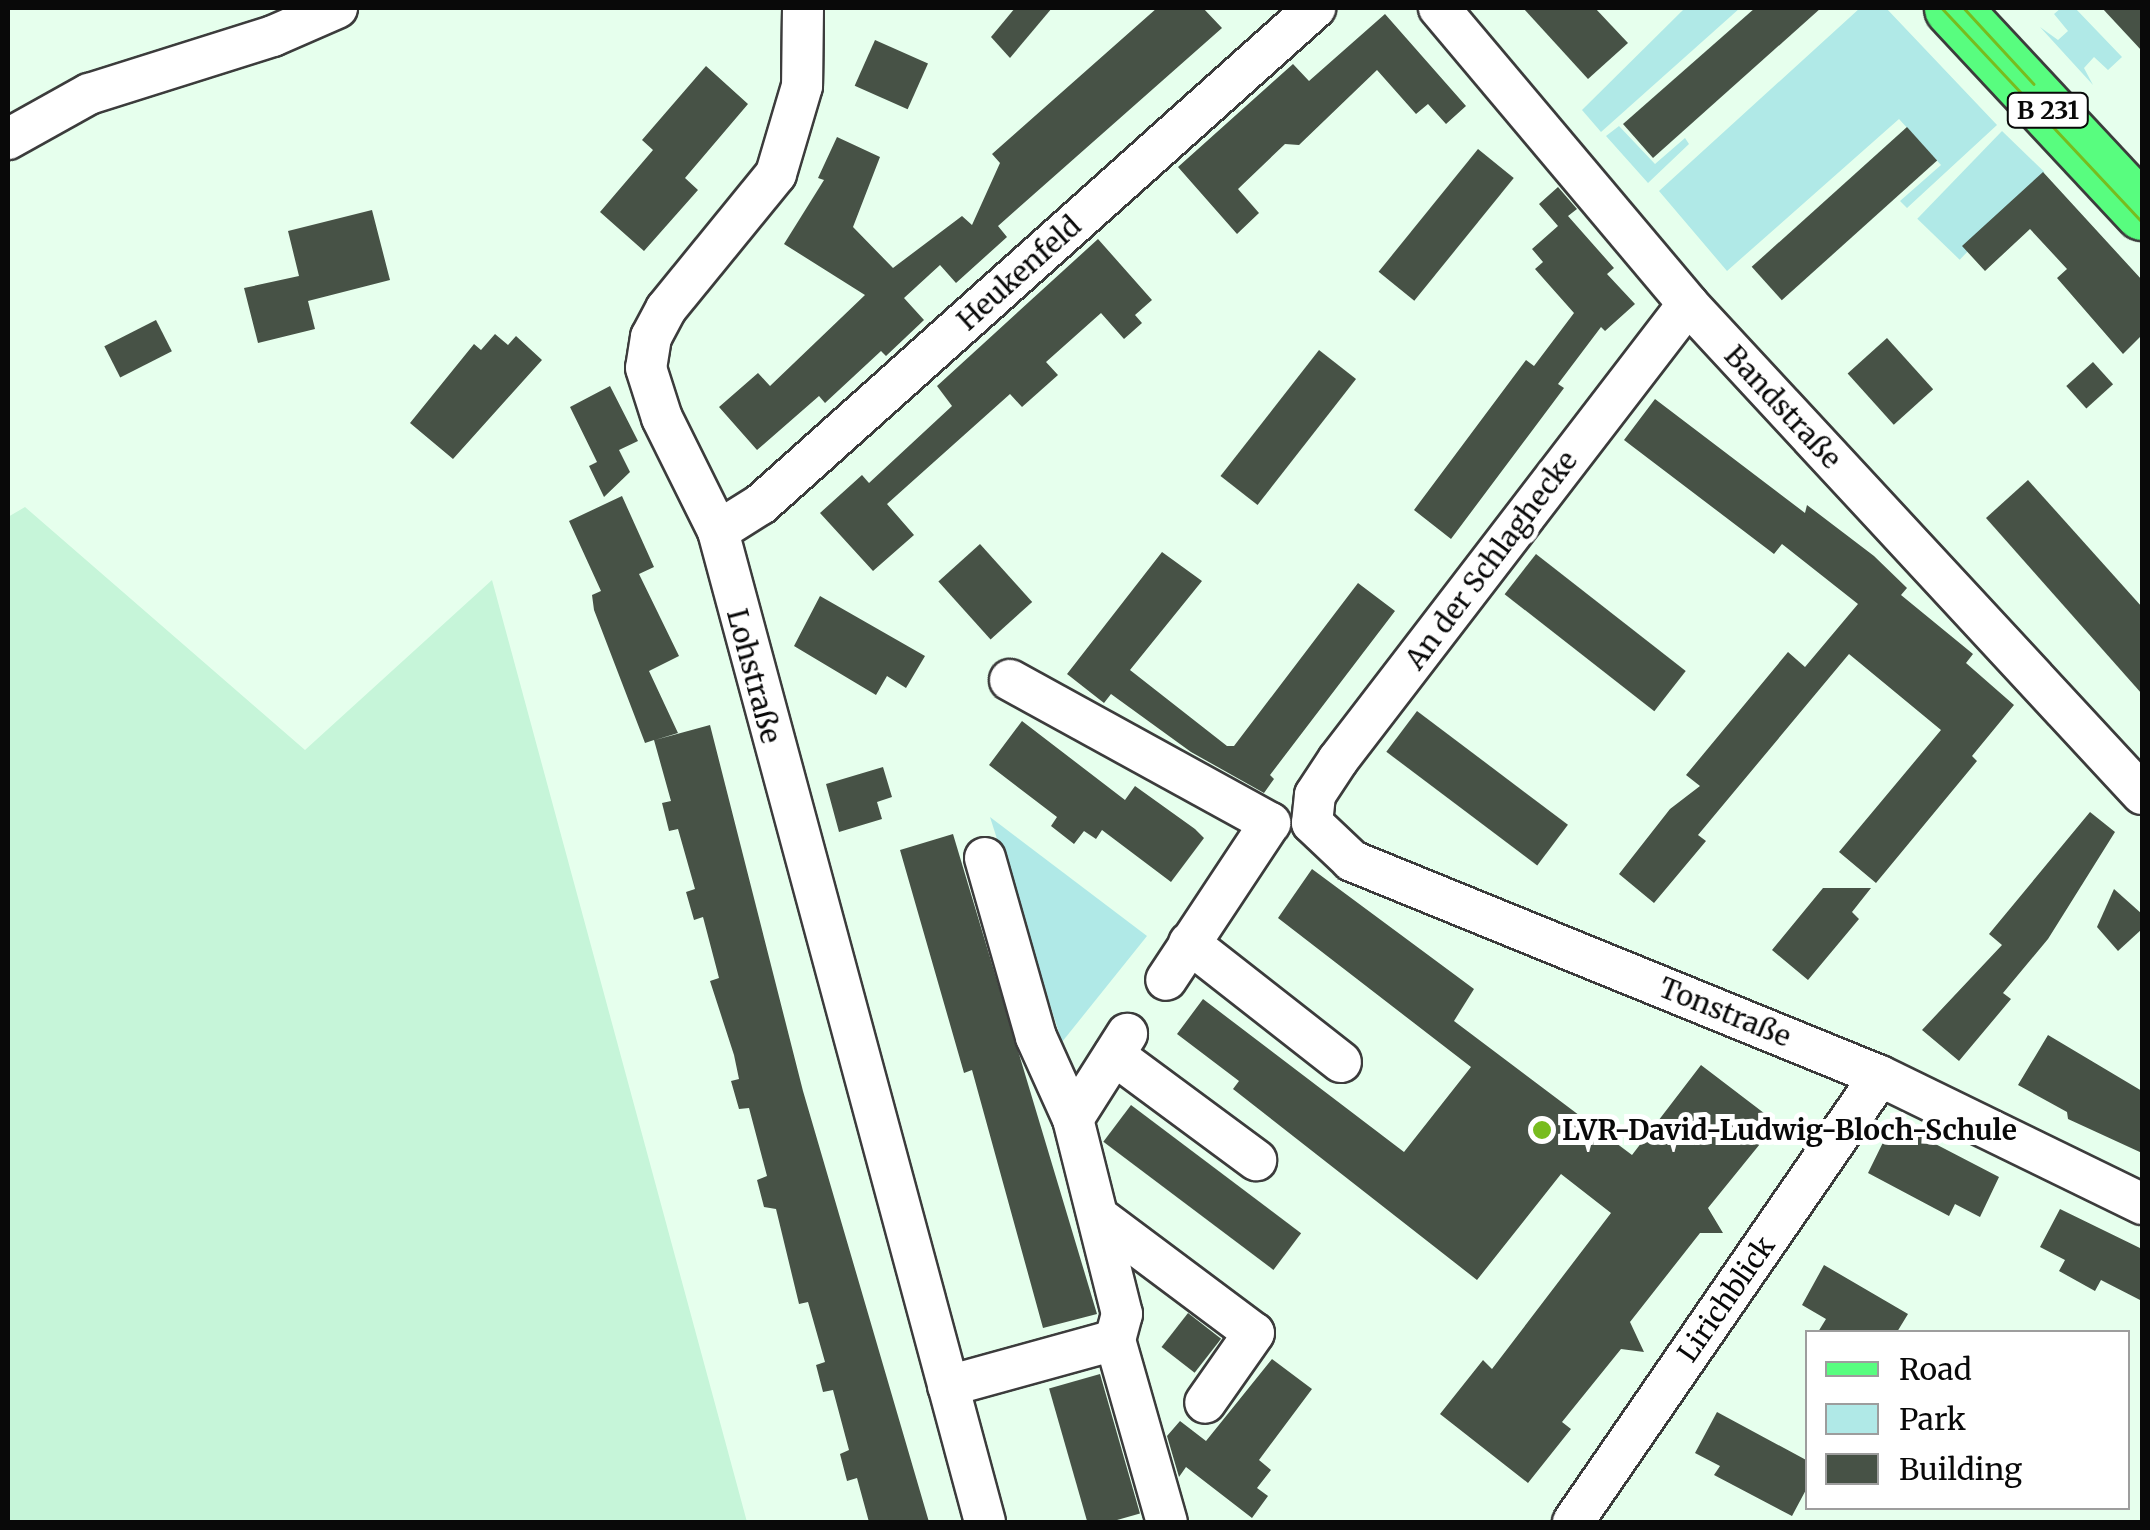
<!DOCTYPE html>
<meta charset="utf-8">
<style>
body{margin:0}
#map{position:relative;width:2150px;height:1530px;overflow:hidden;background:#e6ffed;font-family:Merriweather,serif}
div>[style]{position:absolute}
.farmland>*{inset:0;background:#c6f5d9}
.green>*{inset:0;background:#b0e9e7;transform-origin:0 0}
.building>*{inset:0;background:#475246;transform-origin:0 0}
.roads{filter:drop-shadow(2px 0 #3c3c3c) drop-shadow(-2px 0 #3c3c3c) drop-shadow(0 2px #3c3c3c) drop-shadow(0 -2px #3c3c3c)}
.minor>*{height:40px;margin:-20px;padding:0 20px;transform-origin:20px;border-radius:20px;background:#fff}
.primary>*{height:55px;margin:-27.5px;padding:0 27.5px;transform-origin:27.5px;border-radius:27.5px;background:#58fd7f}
.tram>*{height:2.5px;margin:-1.25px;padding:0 1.25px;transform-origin:1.25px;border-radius:1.25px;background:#78bc1f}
.dots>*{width:28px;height:28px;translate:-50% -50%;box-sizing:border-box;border:5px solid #fff;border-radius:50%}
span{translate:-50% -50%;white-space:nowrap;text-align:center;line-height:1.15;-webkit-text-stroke:10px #fff;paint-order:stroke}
.shield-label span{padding:2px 8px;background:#fff;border:2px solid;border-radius:8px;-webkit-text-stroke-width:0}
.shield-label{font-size:25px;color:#090909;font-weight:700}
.street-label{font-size:28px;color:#090909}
.poi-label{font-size:28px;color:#090909;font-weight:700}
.left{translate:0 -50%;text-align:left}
.frame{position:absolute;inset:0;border:10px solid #090909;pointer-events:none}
.legend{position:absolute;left:1805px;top:1330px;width:325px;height:180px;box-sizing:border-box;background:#fff;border:2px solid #9d9d9d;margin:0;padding:12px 18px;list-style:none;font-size:30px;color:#090909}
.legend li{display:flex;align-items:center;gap:20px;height:50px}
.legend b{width:50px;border:2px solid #9d9d9d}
</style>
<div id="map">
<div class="farmland">
<i style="clip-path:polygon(25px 507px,305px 750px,492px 580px,747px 1522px,8px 1522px,8px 517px)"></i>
</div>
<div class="green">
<i style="clip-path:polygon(1685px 8px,1740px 8px,1601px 132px,1582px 110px)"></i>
<i style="clip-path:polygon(1860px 8px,1886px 8px,1997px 125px,1907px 208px,1900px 201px,1941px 165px,1899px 119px,1727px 271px,1659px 191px)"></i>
<i style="clip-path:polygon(2061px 8px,2075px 8px,2122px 57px,2108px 70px,2094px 57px,2084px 68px,2093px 85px,2040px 27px,2058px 40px,2068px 31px,2054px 14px)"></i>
<i style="clip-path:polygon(1619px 126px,1655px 164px,1685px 138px,1689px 144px,1648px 183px,1606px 136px)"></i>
<i style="left:2002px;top:131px;width:59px;height:122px;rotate:44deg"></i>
<i style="clip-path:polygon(990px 817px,1147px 936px,1062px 1042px)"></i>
</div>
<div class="building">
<i style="clip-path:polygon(1015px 8px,1052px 8px,1010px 58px,991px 37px)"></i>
<i style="clip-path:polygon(1157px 8px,1203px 8px,1222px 28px,998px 226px,1007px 237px,956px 283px,940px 265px,904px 298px,924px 320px,886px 356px,881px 351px,825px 403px,819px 396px,757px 450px,719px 407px,758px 373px,770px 386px,865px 295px,784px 244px,824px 180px,818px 178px,837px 137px,880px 157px,853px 227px,893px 268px,962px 216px,972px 225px,1000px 163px,992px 154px)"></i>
<i style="clip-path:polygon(1523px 8px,1595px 8px,1628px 43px,1588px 79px)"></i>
<i style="clip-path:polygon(1755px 8px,1821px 8px,1653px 158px,1623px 124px)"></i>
<i style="clip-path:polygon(2102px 8px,2142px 8px,2142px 51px)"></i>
<i style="clip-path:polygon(1385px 14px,1466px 106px,1446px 124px,1428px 104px,1416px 114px,1377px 70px,1299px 145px,1285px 144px,1238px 189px,1259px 213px,1237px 234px,1178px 167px,1293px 64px,1309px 81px)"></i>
<i style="left:875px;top:40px;width:58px;height:50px;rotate:24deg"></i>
<i style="clip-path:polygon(706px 66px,748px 104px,685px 178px,698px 190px,644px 251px,600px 212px,653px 150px,642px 140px)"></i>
<i style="left:1907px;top:127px;width:45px;height:209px;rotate:48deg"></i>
<i style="left:1478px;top:149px;width:46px;height:158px;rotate:39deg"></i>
<i style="clip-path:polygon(2043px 172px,2142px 280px,2142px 335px,2123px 354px,2057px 278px,2067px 269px,2030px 229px,1985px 271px,1962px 246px)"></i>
<i style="clip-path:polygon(1558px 187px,1577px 209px,1568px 216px,1614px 268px,1607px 274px,1635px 304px,1605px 331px,1601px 327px,1558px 384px,1564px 388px,1451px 539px,1414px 510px,1526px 360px,1534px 366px,1574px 313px,1535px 269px,1543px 262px,1532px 249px,1558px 226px,1539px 204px)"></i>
<i style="clip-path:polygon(372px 210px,390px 280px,308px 301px,315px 329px,258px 343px,244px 288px,299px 276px,288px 231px)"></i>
<i style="clip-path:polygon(1098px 239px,1152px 300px,1135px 315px,1142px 323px,1124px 339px,1101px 313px,1046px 362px,1058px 375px,1022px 407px,1010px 394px,887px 504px,914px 535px,873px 571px,820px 513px,862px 475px,869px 483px,952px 406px,937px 386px)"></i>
<i style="left:156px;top:320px;width:35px;height:58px;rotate:63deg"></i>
<i style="clip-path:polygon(495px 334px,508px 345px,516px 336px,542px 360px,453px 459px,410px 423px,474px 344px,481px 350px)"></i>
<i style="left:1887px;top:338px;width:69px;height:53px;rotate:48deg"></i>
<i style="left:1319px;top:350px;width:47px;height:160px;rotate:38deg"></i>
<i style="left:2093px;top:362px;width:30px;height:36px;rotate:48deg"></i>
<i style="clip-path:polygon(610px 386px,638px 441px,619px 450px,630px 472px,604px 497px,589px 466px,597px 462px,570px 407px)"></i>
<i style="clip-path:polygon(1655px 399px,1805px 513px,1807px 505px,1874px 556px,1907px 588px,1901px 595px,1973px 654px,1966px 663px,2014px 705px,1972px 756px,1977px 761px,1876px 883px,1839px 852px,1941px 730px,1849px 654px,1698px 835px,1706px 841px,1654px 903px,1619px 874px,1670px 809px,1700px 786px,1686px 775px,1788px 652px,1805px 667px,1858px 604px,1782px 544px,1774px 554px,1624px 440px)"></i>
<i style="clip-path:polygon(2028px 480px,2142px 607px,2142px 694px,1986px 518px)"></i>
<i style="clip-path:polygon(622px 496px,654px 567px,639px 574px,679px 656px,649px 671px,678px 733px,655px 740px,710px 725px,803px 1091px,929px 1522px,869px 1522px,857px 1478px,847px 1481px,840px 1454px,849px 1450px,833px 1390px,823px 1392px,816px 1365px,825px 1362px,808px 1302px,799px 1304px,776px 1209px,764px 1207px,757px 1180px,767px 1176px,749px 1108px,739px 1109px,731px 1081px,739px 1079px,734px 1055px,710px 981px,719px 978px,703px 917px,694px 920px,686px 892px,695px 889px,678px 829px,669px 831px,662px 803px,671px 801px,654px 740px,645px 743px,594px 610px,592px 595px,601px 591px,569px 521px)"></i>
<i style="left:980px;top:544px;width:78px;height:56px;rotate:48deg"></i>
<i style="clip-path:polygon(1162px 552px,1202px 581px,1130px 670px,1227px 746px,1234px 746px,1358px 583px,1395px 611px,1270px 775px,1274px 779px,1264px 793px,1191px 752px,1111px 694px,1104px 703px,1067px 674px)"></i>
<i style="left:1536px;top:554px;width:190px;height:51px;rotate:38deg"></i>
<i style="clip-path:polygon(820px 596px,925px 656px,906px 688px,887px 676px,876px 695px,794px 646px)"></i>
<i style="left:1417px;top:711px;width:189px;height:51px;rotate:37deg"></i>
<i style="clip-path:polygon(1022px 721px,1125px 800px,1135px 786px,1195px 829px,1204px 838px,1171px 882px,1102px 830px,1096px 839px,1084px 831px,1074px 844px,1051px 826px,1057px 817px,989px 765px)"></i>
<i style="clip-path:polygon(883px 767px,892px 797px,877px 802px,882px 819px,839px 832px,826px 784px)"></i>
<i style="clip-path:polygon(2090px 812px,2115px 832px,2048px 939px,2003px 993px,2011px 999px,1959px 1061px,1922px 1030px,2002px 945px,1989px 934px)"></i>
<i style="clip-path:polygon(953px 834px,1097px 1314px,1043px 1328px,972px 1070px,964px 1073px,900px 850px)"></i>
<i style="clip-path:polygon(1312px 869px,1474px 989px,1454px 1021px,1632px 1155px,1701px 1065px,1777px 1123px,1708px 1208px,1723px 1233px,1700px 1233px,1630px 1322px,1644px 1352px,1621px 1349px,1562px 1422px,1571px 1429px,1528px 1483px,1440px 1414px,1483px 1360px,1492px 1369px,1611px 1213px,1561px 1174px,1477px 1280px,1233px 1089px,1239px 1081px,1177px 1034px,1203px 999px,1404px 1152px,1471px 1067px,1278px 918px)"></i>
<i style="clip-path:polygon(1823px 888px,1871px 888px,1852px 912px,1859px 919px,1808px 980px,1772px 950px)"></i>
<i style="clip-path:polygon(2114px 889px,2142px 914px,2142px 929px,2118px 951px,2097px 927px)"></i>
<i style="clip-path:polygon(2048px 1035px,2142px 1091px,2142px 1153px,2068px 1119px,2067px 1112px,2018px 1085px)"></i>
<i style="left:1131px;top:1105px;width:213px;height:46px;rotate:37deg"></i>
<i style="clip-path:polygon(1893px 1122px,1999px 1177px,1980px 1217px,1955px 1204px,1949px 1216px,1868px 1173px)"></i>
<i style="clip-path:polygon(2060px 1209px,2142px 1249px,2142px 1301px,2101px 1280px,2095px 1291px,2059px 1271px,2065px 1260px,2040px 1247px)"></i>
<i style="clip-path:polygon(1824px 1265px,1908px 1314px,1897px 1332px,1818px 1332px,1826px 1319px,1802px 1305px)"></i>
<i style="left:1188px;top:1313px;width:42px;height:43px;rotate:38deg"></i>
<i style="clip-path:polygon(1272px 1359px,1312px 1389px,1259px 1460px,1271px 1470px,1257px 1488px,1268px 1496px,1252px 1518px,1186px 1467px,1179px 1477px,1167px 1436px,1180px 1421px,1206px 1441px)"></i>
<i style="left:1100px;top:1374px;width:145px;height:53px;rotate:74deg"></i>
<i style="clip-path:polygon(1717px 1412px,1808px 1461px,1808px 1486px,1792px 1516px,1714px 1475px,1720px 1466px,1695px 1453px)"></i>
</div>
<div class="roads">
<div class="minor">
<i style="left:803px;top:8px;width:78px;rotate:90.7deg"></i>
<i style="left:802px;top:86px;width:92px;rotate:106.5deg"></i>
<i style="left:776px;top:174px;width:174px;rotate:129.2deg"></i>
<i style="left:666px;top:309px;width:32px;rotate:118deg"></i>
<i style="left:651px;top:337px;width:31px;rotate:99deg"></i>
<i style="left:646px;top:368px;width:52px;rotate:72.3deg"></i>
<i style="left:662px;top:418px;width:126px;rotate:63.6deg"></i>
<i style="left:718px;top:531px;width:1026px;rotate:74.92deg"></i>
<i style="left:1439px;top:8px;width:387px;rotate:49.9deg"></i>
<i style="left:1688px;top:304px;width:668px;rotate:47.18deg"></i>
<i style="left:8px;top:139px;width:93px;rotate:-29.1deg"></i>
<i style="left:89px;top:94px;width:193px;rotate:-17.5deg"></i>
<i style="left:273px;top:36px;width:70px;rotate:-23.6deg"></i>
<i style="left:1688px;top:304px;width:575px;rotate:127.51deg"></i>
<i style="left:1338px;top:760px;width:42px;rotate:123.3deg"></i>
<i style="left:1315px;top:795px;width:28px;rotate:96deg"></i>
<i style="left:1312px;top:823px;width:55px;rotate:43.5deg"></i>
<i style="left:1352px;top:861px;width:570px;rotate:22.16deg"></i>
<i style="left:1880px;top:1076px;width:292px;rotate:26deg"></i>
<i style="left:718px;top:531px;width:51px;rotate:-32.1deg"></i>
<i style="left:761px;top:504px;width:744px;rotate:-41.84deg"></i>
<i style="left:1010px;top:680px;width:297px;rotate:28.8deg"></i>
<i style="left:1270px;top:823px;width:188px;rotate:123.5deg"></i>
<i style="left:985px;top:858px;width:186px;rotate:74.1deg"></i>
<i style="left:1036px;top:1037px;width:90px;rotate:65.7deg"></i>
<i style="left:1189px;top:943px;width:193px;rotate:38.1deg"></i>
<i style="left:1114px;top:1055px;width:177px;rotate:36.5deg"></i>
<i style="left:1100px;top:1218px;width:192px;rotate:36.8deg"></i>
<i style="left:1254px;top:1333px;width:85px;rotate:125deg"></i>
<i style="left:1115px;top:1340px;width:189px;rotate:74.1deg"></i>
<i style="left:948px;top:1386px;width:173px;rotate:-15.4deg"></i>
<i style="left:1115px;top:1340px;width:27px;rotate:-75deg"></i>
<i style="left:1122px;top:1314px;width:201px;rotate:-104.1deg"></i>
<i style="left:1073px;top:1119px;width:101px;rotate:-57.6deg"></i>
<i style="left:1573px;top:1522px;width:541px;rotate:-55.46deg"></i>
</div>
<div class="primary">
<i style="left:1952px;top:8px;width:279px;rotate:47deg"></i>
</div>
</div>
<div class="tram">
<i style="left:1942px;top:8px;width:293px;rotate:46.9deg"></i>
<i style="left:1964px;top:8px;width:103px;rotate:47.4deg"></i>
</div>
<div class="dots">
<i style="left:1542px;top:1130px;background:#78bc1f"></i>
</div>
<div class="shield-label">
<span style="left:2048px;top:110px">B 231</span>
</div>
<div class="street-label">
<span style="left:1019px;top:273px;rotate:-42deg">Heukenfeld</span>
<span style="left:1783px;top:407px;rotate:47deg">Bandstraße</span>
<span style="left:1491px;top:560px;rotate:-53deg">An der Schlaghecke</span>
<span style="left:754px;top:676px;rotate:75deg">Lohstraße</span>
<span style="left:1725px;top:1012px;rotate:22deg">Tonstraße</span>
<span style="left:1726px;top:1299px;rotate:-55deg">Lirichblick</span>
</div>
<div class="poi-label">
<span class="left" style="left:1562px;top:1130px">LVR-David-Ludwig-Bloch-Schule</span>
</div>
<div class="frame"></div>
<ul class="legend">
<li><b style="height:12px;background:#58fd7f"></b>Road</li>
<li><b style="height:28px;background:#b0e9e7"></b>Park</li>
<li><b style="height:28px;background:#475246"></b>Building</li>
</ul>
</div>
